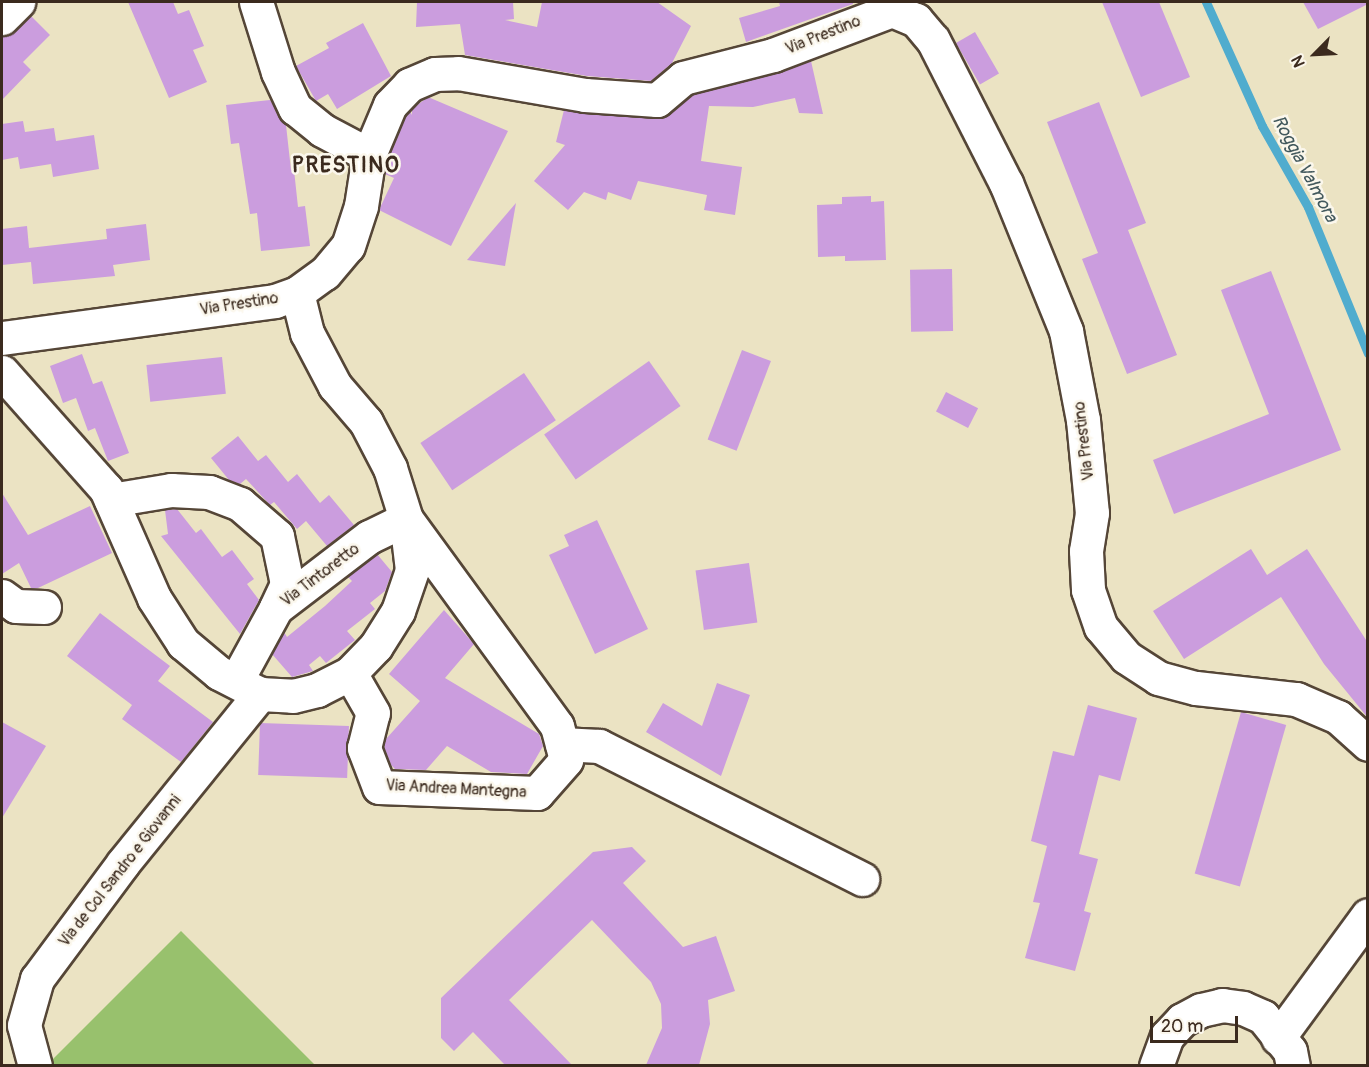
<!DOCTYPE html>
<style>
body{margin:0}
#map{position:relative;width:1369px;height:1067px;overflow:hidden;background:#ebe3c3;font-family:Pangolin,sans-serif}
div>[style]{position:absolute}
.green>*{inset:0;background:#98c16d}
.stream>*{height:9px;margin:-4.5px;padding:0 4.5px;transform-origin:4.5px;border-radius:4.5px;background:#50acce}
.building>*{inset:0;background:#cb9dde;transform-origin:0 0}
.roads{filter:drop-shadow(2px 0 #554637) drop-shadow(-2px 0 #554637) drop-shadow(0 2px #554637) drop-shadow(0 -2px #554637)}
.minor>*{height:33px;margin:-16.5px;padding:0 16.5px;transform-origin:16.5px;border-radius:16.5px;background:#fff}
span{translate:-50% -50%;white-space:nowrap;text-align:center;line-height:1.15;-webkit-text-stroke:5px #fbf7ec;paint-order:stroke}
.street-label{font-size:16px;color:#3b2a1e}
.water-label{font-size:18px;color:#42585c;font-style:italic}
.district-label{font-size:22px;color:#3b2a1e;font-weight:700;letter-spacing:1.5px}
.frame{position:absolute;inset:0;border:3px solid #3b2a1e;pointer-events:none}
.north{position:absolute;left:1285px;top:24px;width:60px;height:60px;-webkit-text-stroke:4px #fbf7ec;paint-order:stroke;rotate:246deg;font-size:16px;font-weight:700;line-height:24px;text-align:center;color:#3b2a1e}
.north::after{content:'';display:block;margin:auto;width:21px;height:27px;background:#3b2a1e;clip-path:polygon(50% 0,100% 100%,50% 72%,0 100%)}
.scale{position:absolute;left:1150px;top:1016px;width:88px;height:27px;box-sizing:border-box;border:3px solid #3b2a1e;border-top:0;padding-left:8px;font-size:18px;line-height:21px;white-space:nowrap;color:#3b2a1e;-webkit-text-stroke:4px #fbf7ec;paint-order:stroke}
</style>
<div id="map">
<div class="green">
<i style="clip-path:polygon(181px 931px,315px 1065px,47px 1065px)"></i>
</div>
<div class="stream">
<i style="left:1206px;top:2px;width:136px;rotate:65.7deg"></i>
<i style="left:1262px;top:126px;width:93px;rotate:60.4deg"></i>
<i style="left:1308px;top:207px;width:158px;rotate:67.7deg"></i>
</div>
<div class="building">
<i style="clip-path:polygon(128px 2px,173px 2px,178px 14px,189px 10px,204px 46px,193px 50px,207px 82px,169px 98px)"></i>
<i style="clip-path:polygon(417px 2px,513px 2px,514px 19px,505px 20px,537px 27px,542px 2px,657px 2px,691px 26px,672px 63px,651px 81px,587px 76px,465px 55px,460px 24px,416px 27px)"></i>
<i style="clip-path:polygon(779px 2px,853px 2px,853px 4px,746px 42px,739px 18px,780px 6px)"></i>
<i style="clip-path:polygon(1102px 2px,1159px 2px,1190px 77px,1141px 97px)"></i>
<i style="clip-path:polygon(1303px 2px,1368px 2px,1368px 4px,1318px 29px)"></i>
<i style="clip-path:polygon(31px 16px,50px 35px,23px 62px,31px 70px,2px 100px,2px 36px,15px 32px)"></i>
<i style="clip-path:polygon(363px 23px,391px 76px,337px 109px,328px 94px,316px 101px,296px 66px,329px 48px,326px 43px)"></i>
<i style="left:975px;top:32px;width:48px;height:22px;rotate:60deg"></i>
<i style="clip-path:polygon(811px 61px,823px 114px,799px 113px,795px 98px,753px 107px,709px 106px,701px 161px,742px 167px,735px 215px,704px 210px,707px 195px,638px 181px,631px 200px,608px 192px,606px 200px,584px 192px,568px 210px,534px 181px,565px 145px,556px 142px,564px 110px,657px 119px,669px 114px,692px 95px)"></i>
<i style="clip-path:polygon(428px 97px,508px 131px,451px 246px,379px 210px,394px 178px,385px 174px,387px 160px,406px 115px,410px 111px,412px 115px,412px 109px)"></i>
<i style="clip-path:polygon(270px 100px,286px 125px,291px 170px,294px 170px,298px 207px,305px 206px,310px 246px,261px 251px,257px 213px,250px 214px,239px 143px,231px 144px,226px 105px)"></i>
<i style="clip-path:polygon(1099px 102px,1146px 223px,1128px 230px,1177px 355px,1127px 374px,1082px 259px,1098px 253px,1047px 122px)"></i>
<i style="clip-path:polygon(23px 121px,25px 132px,54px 128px,56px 141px,94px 135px,99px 169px,53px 177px,51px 164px,20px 169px,18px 157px,2px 160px,2px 124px)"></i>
<i style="clip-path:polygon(871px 196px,871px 202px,884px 201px,886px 260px,845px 261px,845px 256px,818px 257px,817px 205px,842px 204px,842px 197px)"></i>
<i style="clip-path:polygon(516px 203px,505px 266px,467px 260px)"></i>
<i style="clip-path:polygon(146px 224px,150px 260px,113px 265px,115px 276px,33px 284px,31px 262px,2px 265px,2px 229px,27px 226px,29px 248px,107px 239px,106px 229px)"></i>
<i style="left:952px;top:269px;width:62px;height:42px;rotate:89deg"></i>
<i style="clip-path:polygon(1271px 271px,1341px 450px,1174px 514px,1153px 460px,1269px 414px,1221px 290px)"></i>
<i style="left:742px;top:350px;width:31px;height:96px;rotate:21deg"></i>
<i style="clip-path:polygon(82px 354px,93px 384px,102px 381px,129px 453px,108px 461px,95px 428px,88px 431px,76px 398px,63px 403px,50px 366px)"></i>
<i style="left:222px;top:357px;width:37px;height:76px;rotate:84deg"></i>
<i style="left:649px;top:361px;width:55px;height:128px;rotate:55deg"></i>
<i style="left:524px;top:373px;width:57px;height:125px;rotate:56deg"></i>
<i style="left:946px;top:392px;width:36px;height:22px;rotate:27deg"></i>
<i style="clip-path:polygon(238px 436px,258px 461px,266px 455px,288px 482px,297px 474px,320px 503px,329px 495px,354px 525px,327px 546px,306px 521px,297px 529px,274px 502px,270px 505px,246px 479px,240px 484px,229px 480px,211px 458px)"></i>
<i style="clip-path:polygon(2px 493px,28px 535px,90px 506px,112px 553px,38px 588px,31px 588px,19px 563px,2px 574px)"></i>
<i style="clip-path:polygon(177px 509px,196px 533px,201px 529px,222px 557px,232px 550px,254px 579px,247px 584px,259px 600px,240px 634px,161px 536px,168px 534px,165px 510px)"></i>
<i style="clip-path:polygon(597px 520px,648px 629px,595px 654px,549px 555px,569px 546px,564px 535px)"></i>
<i style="clip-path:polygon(1251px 549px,1267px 575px,1307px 549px,1368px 643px,1368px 718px,1324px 664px,1281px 597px,1184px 659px,1153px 611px)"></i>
<i style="clip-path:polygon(377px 554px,392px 572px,385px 591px,370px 603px,375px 609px,347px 631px,355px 640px,326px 663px,320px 656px,309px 665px,313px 671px,292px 677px,272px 654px,284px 632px,287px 637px,325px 606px,352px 581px,348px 577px)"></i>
<i style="left:749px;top:563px;width:60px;height:54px;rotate:82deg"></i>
<i style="clip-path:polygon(444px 610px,474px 644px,445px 678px,539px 734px,543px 746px,527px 774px,491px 772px,447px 746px,426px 770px,395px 769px,391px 765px,384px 747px,386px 739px,420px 701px,389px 674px)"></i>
<i style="clip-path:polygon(100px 613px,170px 666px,158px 681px,213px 722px,181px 762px,122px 719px,132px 705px,67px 656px)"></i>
<i style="clip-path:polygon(717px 683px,750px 695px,721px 776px,646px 732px,663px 703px,702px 726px)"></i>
<i style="clip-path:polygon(1088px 705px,1137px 718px,1120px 781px,1099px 775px,1079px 854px,1098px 859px,1084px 911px,1091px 913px,1075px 971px,1025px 958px,1040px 903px,1033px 902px,1047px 846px,1031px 841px,1053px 751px,1074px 756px)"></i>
<i style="left:1241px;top:712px;width:47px;height:168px;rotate:16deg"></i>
<i style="clip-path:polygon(2px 722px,46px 746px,2px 818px)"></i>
<i style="left:260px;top:723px;width:89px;height:52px;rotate:2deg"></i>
<i style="clip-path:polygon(632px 847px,646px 861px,623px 883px,683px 947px,716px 936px,735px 991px,708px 1000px,710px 1024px,699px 1065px,646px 1065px,662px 1028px,661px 1004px,651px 982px,592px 920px,509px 1000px,572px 1065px,505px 1065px,473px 1032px,454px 1051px,441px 1038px,441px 998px,593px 852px)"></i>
</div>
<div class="roads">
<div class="minor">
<i style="left:256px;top:2px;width:73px;rotate:72.6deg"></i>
<i style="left:278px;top:72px;width:40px;rotate:65deg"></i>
<i style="left:295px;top:108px;width:35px;rotate:39deg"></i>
<i style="left:322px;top:130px;width:53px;rotate:28deg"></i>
<i style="left:2px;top:18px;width:23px;rotate:-45deg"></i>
<i style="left:2px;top:338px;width:275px;rotate:-7.7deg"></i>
<i style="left:275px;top:301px;width:23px;rotate:-20deg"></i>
<i style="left:297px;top:293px;width:34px;rotate:-36deg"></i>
<i style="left:325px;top:273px;width:35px;rotate:-50deg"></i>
<i style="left:348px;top:246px;width:42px;rotate:-72deg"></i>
<i style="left:361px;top:206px;width:52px;rotate:-81.1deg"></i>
<i style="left:369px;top:155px;width:54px;rotate:-67.2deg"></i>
<i style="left:390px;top:105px;width:28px;rotate:-46deg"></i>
<i style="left:409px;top:85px;width:28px;rotate:-23deg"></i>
<i style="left:435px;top:74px;width:23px;rotate:-2deg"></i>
<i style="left:458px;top:73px;width:129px;rotate:9.8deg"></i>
<i style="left:585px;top:95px;width:72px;rotate:4deg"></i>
<i style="left:657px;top:100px;width:34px;rotate:-40deg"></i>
<i style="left:683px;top:78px;width:93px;rotate:-14.3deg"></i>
<i style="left:773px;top:55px;width:127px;rotate:-20.7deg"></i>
<i style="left:892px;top:10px;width:26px;rotate:23deg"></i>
<i style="left:916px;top:20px;width:26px;rotate:50deg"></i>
<i style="left:933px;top:40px;width:161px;rotate:63deg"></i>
<i style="left:1006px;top:183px;width:160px;rotate:67.9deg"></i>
<i style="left:1066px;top:331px;width:91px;rotate:79.2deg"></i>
<i style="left:1083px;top:420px;width:93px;rotate:84.5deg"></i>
<i style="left:1092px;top:513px;width:38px;rotate:99deg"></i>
<i style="left:1086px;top:551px;width:39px;rotate:87deg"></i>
<i style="left:1088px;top:590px;width:39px;rotate:71deg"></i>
<i style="left:1101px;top:627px;width:39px;rotate:50deg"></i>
<i style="left:1126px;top:657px;width:38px;rotate:33deg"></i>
<i style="left:1158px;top:678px;width:39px;rotate:15deg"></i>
<i style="left:1196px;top:688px;width:101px;rotate:6.3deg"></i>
<i style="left:1296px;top:699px;width:46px;rotate:23.2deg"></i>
<i style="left:1338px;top:717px;width:40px;rotate:42deg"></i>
<i style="left:2px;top:372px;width:157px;rotate:48.4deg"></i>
<i style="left:106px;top:489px;width:119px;rotate:66.2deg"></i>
<i style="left:154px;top:598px;width:54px;rotate:57.2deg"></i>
<i style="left:183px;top:643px;width:47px;rotate:39.8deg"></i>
<i style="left:219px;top:673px;width:46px;rotate:27.1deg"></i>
<i style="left:260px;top:694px;width:33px;rotate:3deg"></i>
<i style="left:293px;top:696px;width:25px;rotate:-14deg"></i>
<i style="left:317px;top:690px;width:37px;rotate:-27deg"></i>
<i style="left:350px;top:673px;width:37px;rotate:-46deg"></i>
<i style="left:376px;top:646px;width:41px;rotate:-57.8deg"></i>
<i style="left:398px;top:611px;width:43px;rotate:-71.1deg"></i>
<i style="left:412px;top:570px;width:51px;rotate:-96.7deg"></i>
<i style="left:406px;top:519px;width:53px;rotate:-107.4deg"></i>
<i style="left:390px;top:468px;width:52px;rotate:-117.6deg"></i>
<i style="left:366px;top:422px;width:48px;rotate:-130.7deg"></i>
<i style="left:335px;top:386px;width:60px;rotate:-117.8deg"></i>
<i style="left:307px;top:333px;width:41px;rotate:-104deg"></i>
<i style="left:111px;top:500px;width:61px;rotate:-9.5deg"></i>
<i style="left:171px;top:490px;width:38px;rotate:3deg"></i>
<i style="left:209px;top:492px;width:33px;rotate:21deg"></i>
<i style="left:240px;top:504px;width:49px;rotate:40.9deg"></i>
<i style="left:277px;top:536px;width:49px;rotate:78.2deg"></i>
<i style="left:287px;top:584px;width:26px;rotate:115deg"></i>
<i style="left:2px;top:596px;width:17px;rotate:36deg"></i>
<i style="left:16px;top:606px;width:28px;rotate:2deg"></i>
<i style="left:236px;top:681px;width:83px;rotate:-61.3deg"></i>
<i style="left:276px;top:608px;width:117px;rotate:-37.4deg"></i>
<i style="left:369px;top:537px;width:41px;rotate:-25.9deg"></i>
<i style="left:406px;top:519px;width:256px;rotate:53.9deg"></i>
<i style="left:557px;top:726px;width:35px;rotate:75deg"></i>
<i style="left:566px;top:760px;width:44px;rotate:131.3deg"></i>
<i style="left:537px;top:793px;width:158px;rotate:-177.8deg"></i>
<i style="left:379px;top:787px;width:42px;rotate:-111deg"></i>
<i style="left:364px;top:748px;width:36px;rotate:-76deg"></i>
<i style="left:373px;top:713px;width:46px;rotate:-119.9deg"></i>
<i style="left:562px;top:744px;width:37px;rotate:3deg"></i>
<i style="left:599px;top:746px;width:295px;rotate:26.8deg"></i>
<i style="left:1278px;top:1038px;width:152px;rotate:-53.8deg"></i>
<i style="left:35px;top:1066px;width:42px;rotate:-105deg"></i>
<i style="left:24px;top:1025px;width:48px;rotate:-74.2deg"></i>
<i style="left:37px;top:979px;width:144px;rotate:-53.4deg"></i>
<i style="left:123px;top:863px;width:218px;rotate:-51deg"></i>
<i style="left:1156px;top:1066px;width:32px;rotate:-70deg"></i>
<i style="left:1167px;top:1036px;width:22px;rotate:-47deg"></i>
<i style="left:1182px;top:1020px;width:21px;rotate:-28deg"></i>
<i style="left:1201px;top:1010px;width:22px;rotate:-13deg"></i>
<i style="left:1222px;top:1005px;width:21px;rotate:8deg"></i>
<i style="left:1243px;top:1008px;width:22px;rotate:24deg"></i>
<i style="left:1263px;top:1017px;width:43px;rotate:51.5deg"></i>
<i style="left:1290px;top:1051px;width:15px;rotate:79deg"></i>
</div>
</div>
<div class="street-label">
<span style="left:823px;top:35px;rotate:-22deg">Via Prestino</span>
<span style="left:239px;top:304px;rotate:-9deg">Via Prestino</span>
<span style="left:1084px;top:441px;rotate:-97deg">Via Prestino</span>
<span style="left:320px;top:575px;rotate:-37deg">Via Tintoretto</span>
<span style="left:456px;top:789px;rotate:3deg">Via Andrea Mantegna</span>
<span style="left:120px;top:871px;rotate:-52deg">Via de Col Sandro e Giovanni</span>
</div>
<div class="water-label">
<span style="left:1304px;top:169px;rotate:62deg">Roggia Valmora</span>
</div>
<div class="district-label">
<span style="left:346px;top:166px">PRESTINO</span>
</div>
<div class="frame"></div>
<div class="north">N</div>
<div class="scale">20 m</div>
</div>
